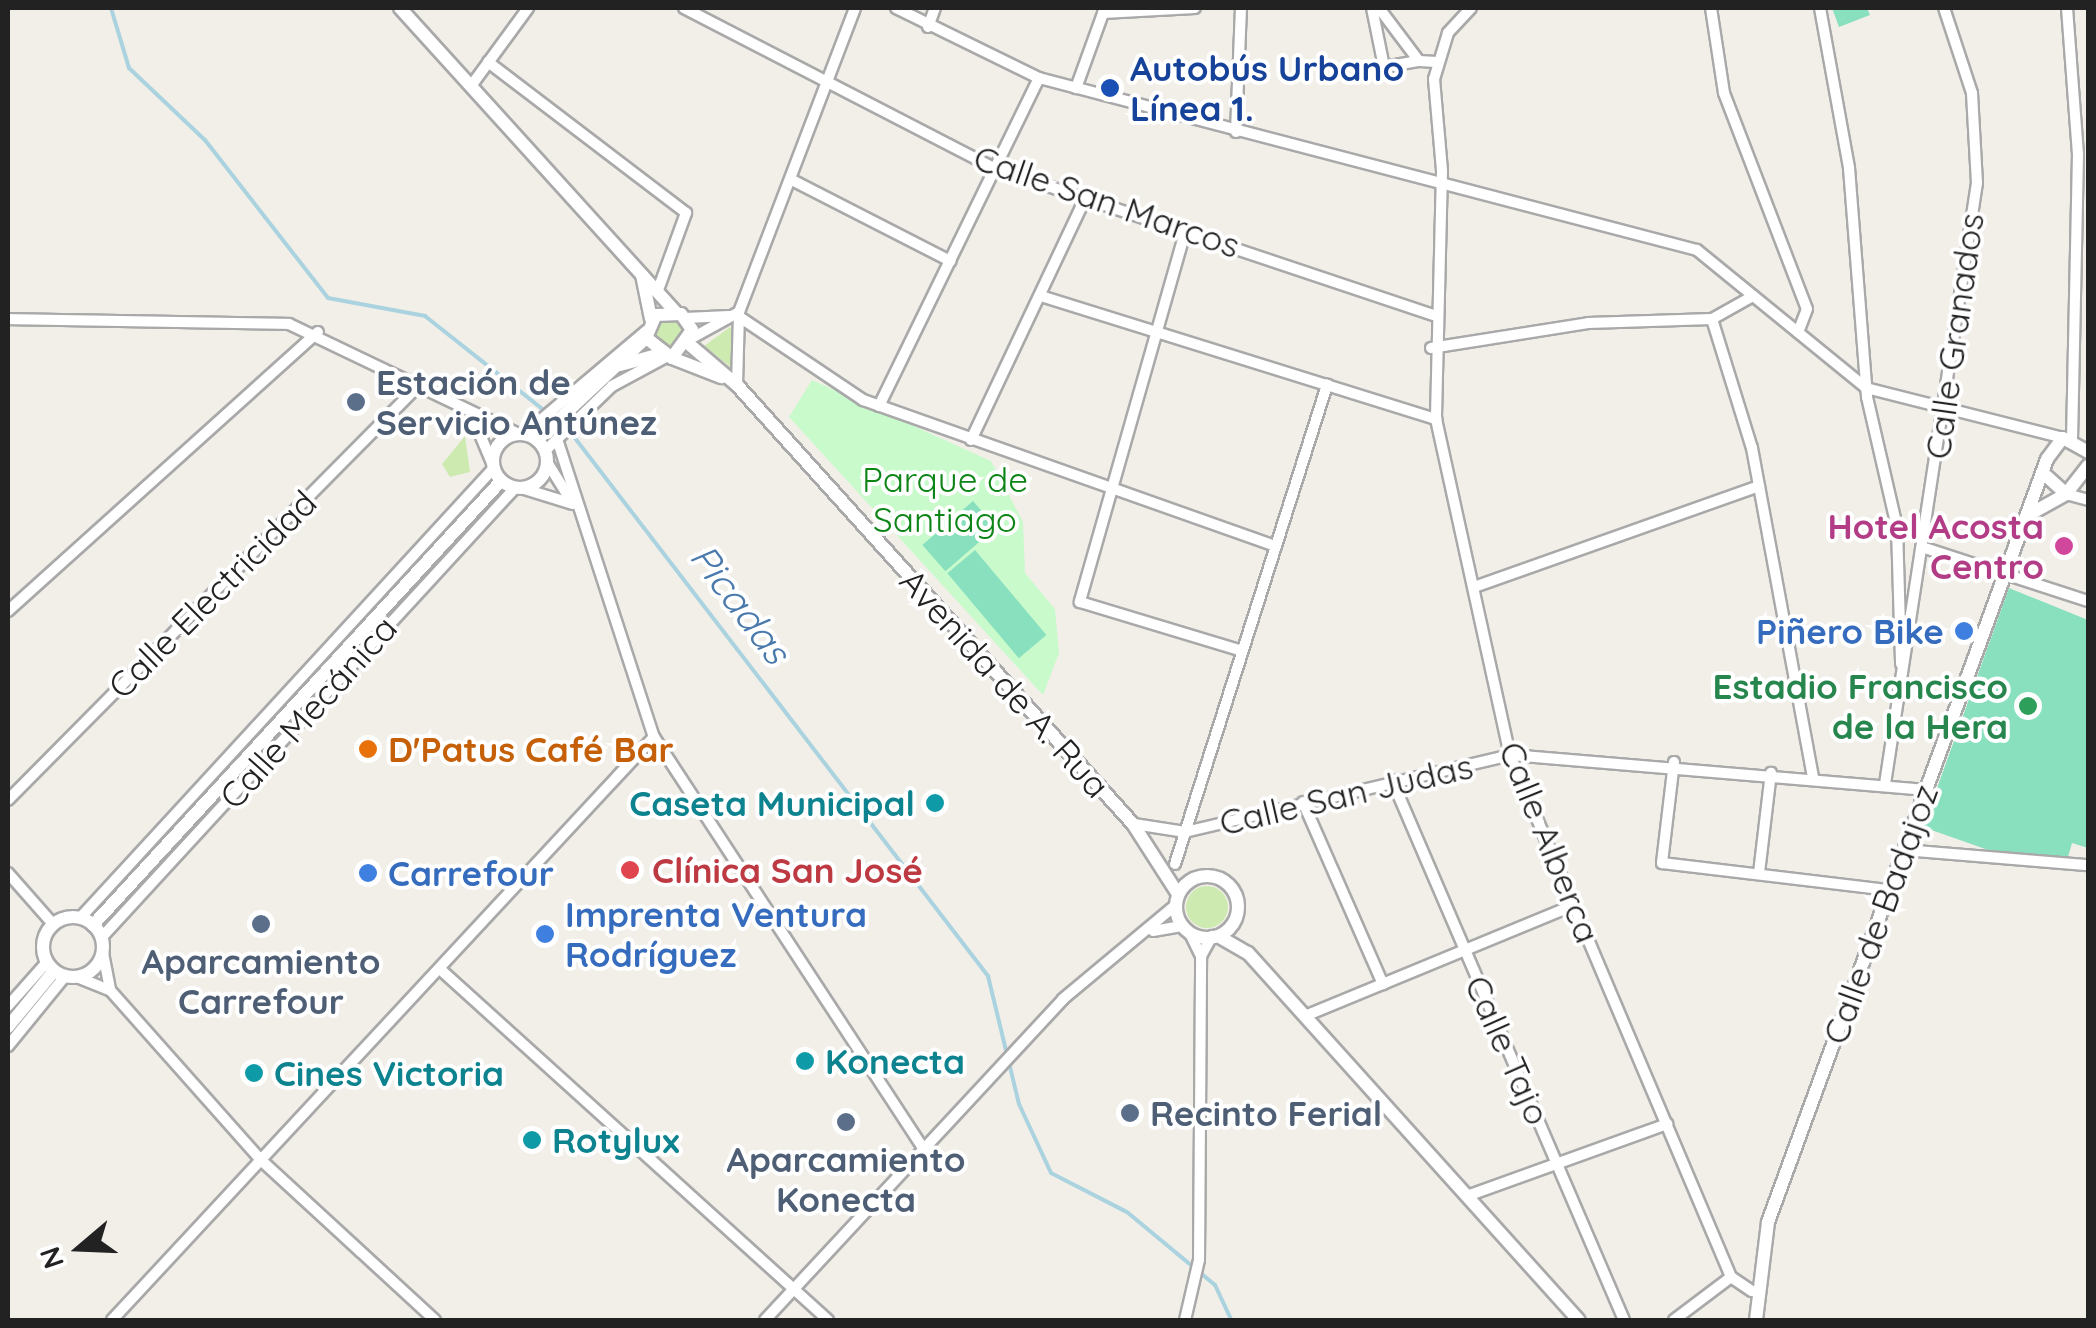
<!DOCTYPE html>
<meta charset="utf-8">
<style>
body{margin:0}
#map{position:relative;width:2096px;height:1328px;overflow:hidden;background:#f2efe9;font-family:Quicksand,sans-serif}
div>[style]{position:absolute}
.grass>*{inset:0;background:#cdebb0}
.round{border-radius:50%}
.park>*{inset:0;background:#c8facc}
.pitch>*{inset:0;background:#88e0be;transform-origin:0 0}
.stream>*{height:4px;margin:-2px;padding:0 2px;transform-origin:2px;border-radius:2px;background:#aad3df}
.roads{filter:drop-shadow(2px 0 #a9a9a9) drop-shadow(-2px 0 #a9a9a9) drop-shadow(0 2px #a9a9a9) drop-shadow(0 -2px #a9a9a9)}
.minor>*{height:10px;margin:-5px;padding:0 5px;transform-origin:5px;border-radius:5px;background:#fff}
.tertiary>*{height:12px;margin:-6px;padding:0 6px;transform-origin:6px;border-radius:6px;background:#fff}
.tertiary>.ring{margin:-6px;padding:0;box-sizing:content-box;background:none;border:12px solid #fff;border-radius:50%}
.dots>*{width:28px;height:28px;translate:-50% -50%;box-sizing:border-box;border:5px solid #fff;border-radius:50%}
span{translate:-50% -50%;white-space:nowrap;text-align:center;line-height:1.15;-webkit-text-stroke:8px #fff;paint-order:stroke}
.transit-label{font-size:35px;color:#164399;font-weight:700}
.left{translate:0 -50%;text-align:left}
.street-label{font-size:35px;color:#222}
.service-label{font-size:35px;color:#4e5e75;font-weight:700}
.park-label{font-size:35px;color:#0c8416}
.hotel-label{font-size:35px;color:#b23c85;font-weight:700}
.right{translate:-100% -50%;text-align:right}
.shop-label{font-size:35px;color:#366cbe;font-weight:700}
.leisure-label{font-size:35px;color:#27864d;font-weight:700}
.food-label{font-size:35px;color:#c56008;font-weight:700}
.culture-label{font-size:35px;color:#0d838f;font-weight:700}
.health-label{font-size:35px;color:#be3a42;font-weight:700}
.water-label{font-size:38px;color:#4a7aab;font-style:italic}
.frame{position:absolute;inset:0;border:10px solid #222;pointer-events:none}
.north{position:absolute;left:30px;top:1198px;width:100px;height:100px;-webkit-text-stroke:8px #fff;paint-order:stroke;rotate:251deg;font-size:28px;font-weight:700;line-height:40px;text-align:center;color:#222}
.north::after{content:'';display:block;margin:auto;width:35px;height:45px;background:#222;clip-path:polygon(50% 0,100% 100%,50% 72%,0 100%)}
</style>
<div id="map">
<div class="grass">
<i class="round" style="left:655px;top:319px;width:28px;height:28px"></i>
<i style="clip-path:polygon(730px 327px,733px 332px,732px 368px,704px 346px)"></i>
<i style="clip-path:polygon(465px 436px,470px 472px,450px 477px,442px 464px)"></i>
<i class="round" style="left:1186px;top:886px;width:42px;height:42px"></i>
</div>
<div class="park">
<i style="clip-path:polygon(812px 380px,991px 461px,1023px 522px,1025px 573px,1055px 609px,1059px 653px,1043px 695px,789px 417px)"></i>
</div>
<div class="pitch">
<i style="clip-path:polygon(1832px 8px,1867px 8px,1870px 15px,1839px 27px)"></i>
<i style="left:973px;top:501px;width:35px;height:67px;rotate:49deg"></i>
<i style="left:975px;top:550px;width:111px;height:36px;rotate:50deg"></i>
<i style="clip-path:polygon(2009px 588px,2088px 620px,2088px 848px,2072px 843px,2068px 857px,1991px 851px,1923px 827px)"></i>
</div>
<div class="stream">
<i style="left:111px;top:8px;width:63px;rotate:73.3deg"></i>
<i style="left:129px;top:68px;width:105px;rotate:43.5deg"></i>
<i style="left:205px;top:140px;width:200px;rotate:52.1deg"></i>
<i style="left:328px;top:298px;width:99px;rotate:10.5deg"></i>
<i style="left:425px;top:316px;width:153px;rotate:38.4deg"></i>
<i style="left:568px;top:429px;width:690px;rotate:52.48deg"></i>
<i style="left:988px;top:976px;width:132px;rotate:76.4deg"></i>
<i style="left:1019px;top:1104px;width:76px;rotate:65.1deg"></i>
<i style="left:1051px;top:1173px;width:85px;rotate:27.2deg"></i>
<i style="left:1127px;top:1212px;width:114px;rotate:39.7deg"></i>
<i style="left:1215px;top:1285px;width:38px;rotate:65deg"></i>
</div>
<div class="roads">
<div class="minor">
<i style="left:684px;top:8px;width:349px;rotate:27.3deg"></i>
<i style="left:994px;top:168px;width:464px;rotate:18.5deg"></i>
<i style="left:896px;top:8px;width:159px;rotate:26.1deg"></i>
<i style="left:1039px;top:78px;width:680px;rotate:14.65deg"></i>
<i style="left:1697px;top:250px;width:218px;rotate:39.2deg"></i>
<i style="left:1866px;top:388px;width:203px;rotate:14.2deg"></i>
<i style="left:1372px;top:8px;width:60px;rotate:78.5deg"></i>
<i style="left:1384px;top:67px;width:36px;rotate:-10deg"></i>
<i style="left:1379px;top:8px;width:66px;rotate:53deg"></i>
<i style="left:1419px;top:61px;width:18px;rotate:3deg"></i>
<i style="left:1471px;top:8px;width:34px;rotate:133deg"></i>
<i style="left:1448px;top:33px;width:48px;rotate:106.9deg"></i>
<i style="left:1434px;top:79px;width:92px;rotate:85deg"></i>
<i style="left:1442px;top:171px;width:248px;rotate:91.4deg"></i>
<i style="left:1436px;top:419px;width:344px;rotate:77.6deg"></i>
<i style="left:1510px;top:755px;width:567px;rotate:67.05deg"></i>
<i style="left:1731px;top:1277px;width:25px;rotate:34deg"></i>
<i style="left:1711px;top:8px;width:86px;rotate:81.3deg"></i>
<i style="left:1724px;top:93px;width:231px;rotate:69deg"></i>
<i style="left:1807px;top:309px;width:25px;rotate:111deg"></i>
<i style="left:1820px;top:8px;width:163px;rotate:79.7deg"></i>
<i style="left:1849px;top:168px;width:230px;rotate:85.5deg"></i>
<i style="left:1867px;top:397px;width:133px;rotate:77deg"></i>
<i style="left:1897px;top:527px;width:137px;rotate:88.3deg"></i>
<i style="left:2067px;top:8px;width:146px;rotate:85.7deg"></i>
<i style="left:2078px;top:154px;width:283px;rotate:91.2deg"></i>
<i style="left:1103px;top:13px;width:92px;rotate:-3.1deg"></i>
<i style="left:928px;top:27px;width:20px;rotate:-70deg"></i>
<i style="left:488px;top:62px;width:249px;rotate:37.3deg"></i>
<i style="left:686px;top:213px;width:82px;rotate:110deg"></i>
<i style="left:471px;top:86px;width:97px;rotate:-53.8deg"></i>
<i style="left:1076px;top:88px;width:85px;rotate:-70.1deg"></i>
<i style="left:1236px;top:132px;width:124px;rotate:-87.7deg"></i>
<i style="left:792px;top:180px;width:178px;rotate:27.1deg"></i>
<i style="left:1186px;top:229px;width:388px;rotate:105.9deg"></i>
<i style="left:1080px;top:602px;width:169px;rotate:16.8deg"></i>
<i style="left:1044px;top:297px;width:411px;rotate:17.3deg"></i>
<i style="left:738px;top:316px;width:151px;rotate:33.9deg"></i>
<i style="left:863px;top:400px;width:438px;rotate:19.5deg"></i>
<i style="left:685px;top:318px;width:44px;rotate:-2.6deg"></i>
<i style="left:8px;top:319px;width:281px;rotate:1deg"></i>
<i style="left:289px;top:324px;width:253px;rotate:25.6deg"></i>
<i style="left:1712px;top:319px;width:135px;rotate:72.8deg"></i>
<i style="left:1752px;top:448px;width:336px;rotate:79.5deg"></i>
<i style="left:692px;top:338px;width:54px;rotate:-29deg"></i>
<i style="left:739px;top:312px;width:325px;rotate:-69.1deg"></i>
<i style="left:1431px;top:348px;width:159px;rotate:-9deg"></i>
<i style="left:1588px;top:323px;width:124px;rotate:-1.8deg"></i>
<i style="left:1712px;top:319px;width:47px;rotate:-29.3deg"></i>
<i style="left:737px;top:385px;width:73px;rotate:-88.4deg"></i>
<i style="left:879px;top:406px;width:365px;rotate:-64deg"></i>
<i style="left:474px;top:420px;width:47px;rotate:67.3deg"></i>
<i style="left:524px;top:434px;width:160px;rotate:-40.2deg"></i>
<i style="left:557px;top:439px;width:313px;rotate:72deg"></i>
<i style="left:654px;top:737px;width:495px;rotate:56.8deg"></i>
<i style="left:971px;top:440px;width:271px;rotate:-64.7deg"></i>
<i style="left:545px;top:451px;width:93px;rotate:-44.1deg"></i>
<i style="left:612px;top:386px;width:59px;rotate:-28.3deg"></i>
<i style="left:547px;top:462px;width:44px;rotate:58.1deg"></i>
<i style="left:521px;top:488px;width:54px;rotate:17.1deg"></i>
<i style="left:2066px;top:494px;width:23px;rotate:15deg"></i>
<i style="left:1925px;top:548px;width:171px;rotate:18deg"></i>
<i style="left:1474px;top:587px;width:302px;rotate:-19.5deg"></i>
<i style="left:8px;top:611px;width:417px;rotate:-42deg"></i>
<i style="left:1674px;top:762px;width:102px;rotate:96.8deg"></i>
<i style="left:1662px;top:863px;width:229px;rotate:6.8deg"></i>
<i style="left:1392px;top:780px;width:588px;rotate:66.75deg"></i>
<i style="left:1885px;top:784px;width:608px;rotate:-81.3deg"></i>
<i style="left:1977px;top:183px;width:90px;rotate:-93.2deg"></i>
<i style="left:1972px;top:93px;width:89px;rotate:-108.2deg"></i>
<i style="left:8px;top:800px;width:581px;rotate:-45.28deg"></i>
<i style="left:1303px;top:802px;width:199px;rotate:66.3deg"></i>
<i style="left:1134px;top:824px;width:52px;rotate:8.9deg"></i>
<i style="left:1185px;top:832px;width:334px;rotate:-13.3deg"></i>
<i style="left:1510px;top:755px;width:416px;rotate:4.8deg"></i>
<i style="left:1904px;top:850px;width:185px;rotate:4.7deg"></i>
<i style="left:1175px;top:864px;width:503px;rotate:-72.39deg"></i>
<i style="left:8px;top:873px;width:68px;rotate:48.6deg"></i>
<i style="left:1759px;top:873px;width:101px;rotate:-83.2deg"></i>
<i style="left:81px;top:917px;width:609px;rotate:-47.4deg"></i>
<i style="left:1153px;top:931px;width:29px;rotate:-10deg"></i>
<i style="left:102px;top:937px;width:610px;rotate:-47.39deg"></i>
<i style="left:103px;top:953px;width:38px;rotate:79deg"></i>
<i style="left:1201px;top:956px;width:23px;rotate:-61deg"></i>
<i style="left:441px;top:970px;width:522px;rotate:42.13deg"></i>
<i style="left:77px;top:977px;width:35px;rotate:22deg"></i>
<i style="left:110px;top:990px;width:229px;rotate:48.4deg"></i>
<i style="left:262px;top:1161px;width:235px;rotate:42.6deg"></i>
<i style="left:8px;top:1006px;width:59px;rotate:-48.4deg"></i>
<i style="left:1305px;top:1016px;width:291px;rotate:-22.4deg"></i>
<i style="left:8px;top:1046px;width:90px;rotate:-50.8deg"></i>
<i style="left:1467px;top:1196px;width:213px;rotate:-19.8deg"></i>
<i style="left:112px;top:1320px;width:796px;rotate:-47.09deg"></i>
<i style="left:765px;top:1320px;width:438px;rotate:-47.1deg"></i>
<i style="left:1063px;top:999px;width:147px;rotate:-39.8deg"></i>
<i style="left:1185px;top:1320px;width:62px;rotate:-76.9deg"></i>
<i style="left:1199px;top:1260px;width:304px;rotate:-89.6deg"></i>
<i style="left:1201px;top:956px;width:25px;rotate:-116deg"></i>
<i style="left:1674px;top:1320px;width:71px;rotate:-37deg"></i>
</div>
<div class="tertiary">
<i style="left:400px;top:8px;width:411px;rotate:47.8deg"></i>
<i style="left:642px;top:275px;width:45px;rotate:78.4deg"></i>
<i style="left:690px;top:345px;width:62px;rotate:40.4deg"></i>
<i style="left:737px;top:385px;width:591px;rotate:47.95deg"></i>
<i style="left:1133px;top:824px;width:83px;rotate:57.3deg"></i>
<i style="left:672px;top:358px;width:53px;rotate:21.2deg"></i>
<i style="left:620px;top:365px;width:38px;rotate:-15deg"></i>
<i class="ring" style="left:493px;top:434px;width:42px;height:42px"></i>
<i style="left:537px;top:440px;width:149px;rotate:-43.1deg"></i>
<i style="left:646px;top:338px;width:25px;rotate:-67deg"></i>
<i style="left:656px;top:315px;width:25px;rotate:-2deg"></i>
<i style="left:681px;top:314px;width:19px;rotate:55deg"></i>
<i style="left:692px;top:330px;width:34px;rotate:126deg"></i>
<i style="left:672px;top:358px;width:33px;rotate:-142deg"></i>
<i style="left:2043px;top:473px;width:31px;rotate:42deg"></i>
<i style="left:2066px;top:494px;width:36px;rotate:-52deg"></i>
<i style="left:2032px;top:513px;width:39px;rotate:-29deg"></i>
<i class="ring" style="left:1176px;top:876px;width:50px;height:50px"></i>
<i class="ring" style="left:43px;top:917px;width:48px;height:48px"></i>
<i style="left:93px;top:925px;width:603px;rotate:-47.42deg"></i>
<i style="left:1218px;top:936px;width:34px;rotate:30deg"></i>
<i style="left:1248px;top:953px;width:494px;rotate:48deg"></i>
<i style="left:8px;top:1027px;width:72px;rotate:-50.6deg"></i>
<i style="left:1756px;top:1320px;width:99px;rotate:-83deg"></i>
<i style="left:1768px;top:1222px;width:812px;rotate:-69.91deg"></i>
<i style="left:2047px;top:459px;width:26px;rotate:-53deg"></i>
<i style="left:2063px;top:438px;width:29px;rotate:29deg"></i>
</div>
</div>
<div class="dots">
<i style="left:1110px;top:88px;background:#1a4fb4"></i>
<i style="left:356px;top:402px;background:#5c6f8a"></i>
<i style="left:2064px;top:546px;background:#d1479c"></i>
<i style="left:1964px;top:631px;background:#3f7fe0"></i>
<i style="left:2028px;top:706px;background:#2e9e5b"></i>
<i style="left:368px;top:749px;background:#e8710a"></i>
<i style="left:935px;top:803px;background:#0f9aa8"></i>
<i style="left:630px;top:870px;background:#e0444e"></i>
<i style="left:368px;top:873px;background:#3f7fe0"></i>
<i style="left:261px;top:924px;background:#5c6f8a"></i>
<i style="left:545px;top:934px;background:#3f7fe0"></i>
<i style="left:805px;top:1061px;background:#0f9aa8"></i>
<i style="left:254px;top:1073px;background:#0f9aa8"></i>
<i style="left:1130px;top:1113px;background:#5c6f8a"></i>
<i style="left:846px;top:1122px;background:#5c6f8a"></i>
<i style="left:532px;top:1140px;background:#0f9aa8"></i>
</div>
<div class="transit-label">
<span class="left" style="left:1130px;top:88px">Autobús Urbano<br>Línea 1.</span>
</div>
<div class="street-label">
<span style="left:1107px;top:201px;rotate:19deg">Calle San Marcos</span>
<span style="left:1954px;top:336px;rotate:-82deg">Calle Granados</span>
<span style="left:212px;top:594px;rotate:-45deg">Calle Electricidad</span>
<span style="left:1005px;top:683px;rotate:48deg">Avenida de A. Rua</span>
<span style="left:308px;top:712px;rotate:-48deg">Calle Mecánica</span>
<span style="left:1346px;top:794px;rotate:-13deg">Calle San Judas</span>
<span style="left:1550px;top:842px;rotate:68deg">Calle Alberca</span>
<span style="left:1880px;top:914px;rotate:-70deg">Calle de Badajoz</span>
<span style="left:1508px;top:1050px;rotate:66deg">Calle Tajo</span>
</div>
<div class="service-label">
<span class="left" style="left:376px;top:402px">Estación de<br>Servicio Antúnez</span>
<span style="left:261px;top:981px">Aparcamiento<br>Carrefour</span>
<span class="left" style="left:1150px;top:1113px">Recinto Ferial</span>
<span style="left:846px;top:1179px">Aparcamiento<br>Konecta</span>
</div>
<div class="park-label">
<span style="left:945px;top:499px">Parque de<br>Santiago</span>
</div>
<div class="hotel-label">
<span class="right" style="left:2044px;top:546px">Hotel Acosta<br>Centro</span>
</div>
<div class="shop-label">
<span class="right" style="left:1944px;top:631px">Piñero Bike</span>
<span class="left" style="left:388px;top:873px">Carrefour</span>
<span class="left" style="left:565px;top:934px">Imprenta Ventura<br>Rodríguez</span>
</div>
<div class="leisure-label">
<span class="right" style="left:2008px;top:706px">Estadio Francisco<br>de la Hera</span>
</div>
<div class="food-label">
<span class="left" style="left:388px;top:749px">D'Patus Café Bar</span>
</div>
<div class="culture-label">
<span class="right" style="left:915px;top:803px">Caseta Municipal</span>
<span class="left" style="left:825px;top:1061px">Konecta</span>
<span class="left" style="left:274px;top:1073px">Cines Victoria</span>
<span class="left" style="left:552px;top:1140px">Rotylux</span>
</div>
<div class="health-label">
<span class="left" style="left:652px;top:870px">Clínica San José</span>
</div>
<div class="water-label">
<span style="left:740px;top:604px;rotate:53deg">Picadas</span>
</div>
<div class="frame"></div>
<div class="north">N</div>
</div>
